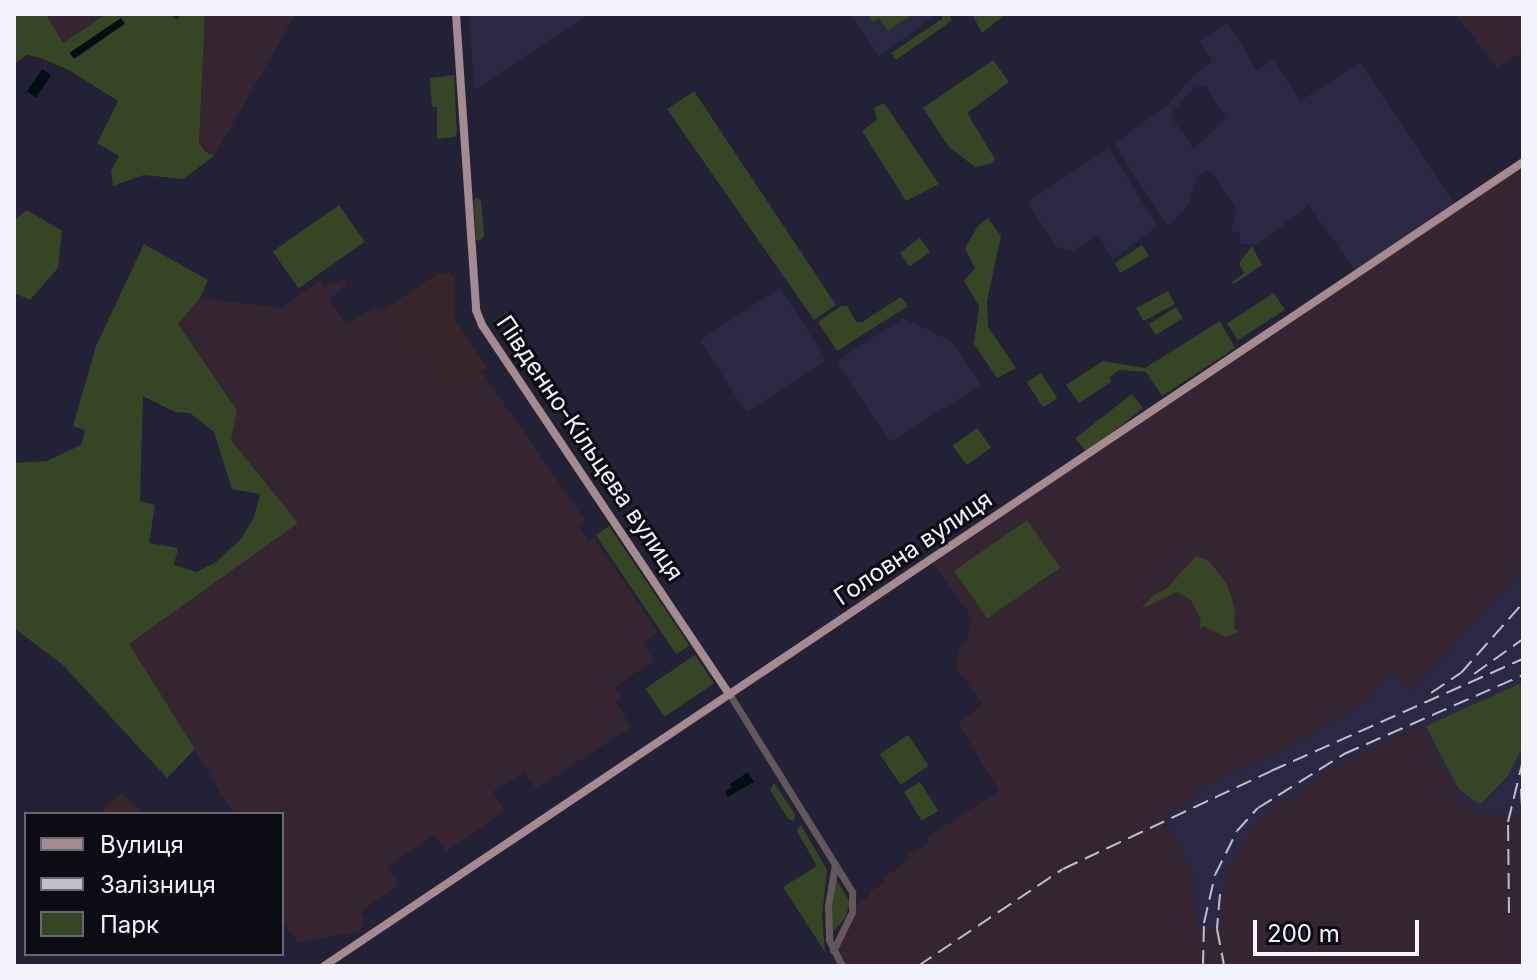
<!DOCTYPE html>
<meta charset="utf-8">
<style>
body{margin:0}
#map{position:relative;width:1537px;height:980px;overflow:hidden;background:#222135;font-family:Inter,sans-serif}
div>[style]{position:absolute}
.built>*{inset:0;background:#2b2843;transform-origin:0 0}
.industrial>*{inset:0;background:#342531}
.medical>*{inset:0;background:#382529}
.green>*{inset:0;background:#364625;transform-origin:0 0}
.water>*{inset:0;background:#010f13;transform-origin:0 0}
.stream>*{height:2px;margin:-1px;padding:0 1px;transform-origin:1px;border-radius:1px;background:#010f13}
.minor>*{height:7px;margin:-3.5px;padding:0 3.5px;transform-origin:3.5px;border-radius:3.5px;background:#64575a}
.major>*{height:8px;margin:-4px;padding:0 4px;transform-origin:4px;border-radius:4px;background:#a58b90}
.rail>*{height:2px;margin-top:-1px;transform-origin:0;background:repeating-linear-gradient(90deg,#bebdcb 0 16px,transparent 0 24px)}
span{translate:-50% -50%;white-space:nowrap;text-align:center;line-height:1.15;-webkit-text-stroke:6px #0c0c15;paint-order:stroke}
.street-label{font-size:24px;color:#f3f3fe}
.frame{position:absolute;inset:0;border:16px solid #f3f3fe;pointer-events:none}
.legend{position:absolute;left:24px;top:812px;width:260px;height:144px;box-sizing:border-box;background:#0c0c15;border:2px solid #686872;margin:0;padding:10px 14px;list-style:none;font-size:24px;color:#f3f3fe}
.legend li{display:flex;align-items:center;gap:16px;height:40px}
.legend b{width:40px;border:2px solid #686872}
.scale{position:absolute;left:1253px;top:920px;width:166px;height:36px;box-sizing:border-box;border:4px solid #f3f3fe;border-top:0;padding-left:10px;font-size:24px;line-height:28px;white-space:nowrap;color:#f3f3fe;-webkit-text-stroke:6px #0c0c15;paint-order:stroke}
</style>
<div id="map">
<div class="built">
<i style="clip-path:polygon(469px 14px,590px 14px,474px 90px)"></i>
<i style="clip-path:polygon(849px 14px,938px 14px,879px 56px)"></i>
<i style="clip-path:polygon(evenodd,1228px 22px,1257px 71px,1273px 60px,1300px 101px,1360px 62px,1455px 205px,1354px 270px,1309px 205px,1257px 245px,1240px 244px,1240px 234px,1231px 231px,1237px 210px,1210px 170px,1197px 176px,1189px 204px,1168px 227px,1114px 143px,1167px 106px,1195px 74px,1212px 61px,1200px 41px,1228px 22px,1205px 86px,1226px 119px,1194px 149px,1170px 115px,1195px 87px,1205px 86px)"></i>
<i style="clip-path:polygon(1108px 148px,1158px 226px,1113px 259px,1098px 235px,1072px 251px,1056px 247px,1027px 202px)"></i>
<i style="left:780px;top:288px;width:86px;height:96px;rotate:57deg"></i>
<i style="clip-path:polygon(903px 318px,953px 342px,981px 385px,890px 442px,836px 362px)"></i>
<i style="clip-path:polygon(1523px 566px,1523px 682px,1426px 726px,1437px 746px,1483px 803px,1508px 776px,1523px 746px,1523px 818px,1477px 812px,1455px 792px,1421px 725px,1334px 768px,1269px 812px,1228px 874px,1218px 929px,1195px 930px,1193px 874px,1163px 816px,1193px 800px,1198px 789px,1288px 747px,1367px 701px,1392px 671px,1413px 691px)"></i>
</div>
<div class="industrial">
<i style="clip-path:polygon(46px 14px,106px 14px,63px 43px)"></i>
<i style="clip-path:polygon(205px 14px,296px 14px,214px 156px,199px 142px)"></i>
<i style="clip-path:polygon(1455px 14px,1523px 14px,1523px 52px,1497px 68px)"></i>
<i style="clip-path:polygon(1523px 164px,1523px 566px,1413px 691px,1392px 672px,1367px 701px,1288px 747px,1199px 789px,1193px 800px,1163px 816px,1193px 874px,1195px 930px,1217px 929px,1223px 890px,1233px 860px,1251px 831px,1269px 812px,1334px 768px,1421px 725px,1455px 792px,1477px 812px,1523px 818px,1523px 966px,842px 966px,833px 951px,858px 903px,870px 896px,869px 893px,884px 882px,882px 879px,910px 859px,908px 855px,930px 842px,927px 837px,999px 791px,958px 723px,982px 704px,956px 667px,958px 649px,968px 638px,972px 618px,931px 560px)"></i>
<i style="clip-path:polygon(345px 279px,348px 284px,329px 299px,346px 324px,375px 307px,383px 310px,413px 355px,423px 353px,449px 393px,482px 372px,585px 520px,578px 525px,583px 533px,589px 541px,594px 538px,658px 632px,642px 642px,654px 660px,615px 687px,622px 698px,616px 702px,631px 727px,536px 789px,525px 772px,493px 791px,504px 811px,446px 852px,435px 835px,387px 867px,399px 884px,361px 912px,365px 920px,360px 931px,298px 943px,282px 920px,282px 814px,234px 814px,129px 644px,298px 523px,230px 440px,237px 409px,178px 324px,200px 298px,281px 308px,320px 281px,324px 287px)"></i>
</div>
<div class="medical">
<i style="clip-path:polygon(449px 273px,454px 277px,454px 317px,487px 368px,449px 393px,423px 353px,413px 356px,383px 310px,437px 274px)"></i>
<i style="clip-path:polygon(121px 793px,140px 810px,136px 814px,98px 814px)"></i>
</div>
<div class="green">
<i style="clip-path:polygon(evenodd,14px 14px,46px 14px,63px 43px,106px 14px,169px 14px,177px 20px,182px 14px,205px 14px,199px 142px,206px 152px,214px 156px,183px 179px,144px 175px,113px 186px,111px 171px,119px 156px,97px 143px,118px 101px,69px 70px,38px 57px,27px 55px,14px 64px,14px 14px,121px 18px,124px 24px,75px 59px,71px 53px,121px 18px)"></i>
<i style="clip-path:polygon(867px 14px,908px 14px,910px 16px,888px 31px,879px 18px,873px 22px)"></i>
<i style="clip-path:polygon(943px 14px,950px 14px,951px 21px,896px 60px,891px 53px,942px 19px)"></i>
<i style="clip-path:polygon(972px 14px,1006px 14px,982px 33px)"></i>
<i style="clip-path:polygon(993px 60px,1009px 82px,967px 113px,995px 159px,990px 164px,975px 167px,949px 147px,923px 108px)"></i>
<i style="clip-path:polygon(454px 75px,457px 133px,454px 137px,437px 139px,437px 107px,432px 107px,430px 78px)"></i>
<i style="clip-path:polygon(694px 91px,836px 305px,814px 320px,667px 109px)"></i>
<i style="clip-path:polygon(884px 103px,939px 184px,906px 201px,862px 131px,877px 120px,874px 108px)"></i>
<i style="clip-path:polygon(477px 197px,481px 201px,484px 236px,479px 241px,476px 239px,474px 200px)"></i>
<i style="left:339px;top:205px;width:45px;height:81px;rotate:55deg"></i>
<i style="clip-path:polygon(27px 210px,62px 231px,58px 268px,30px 300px,14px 293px,14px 220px)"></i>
<i style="clip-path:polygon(988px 218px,1001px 236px,987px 301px,988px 327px,1016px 368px,997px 378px,974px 344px,979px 306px,964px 281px,975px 268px,965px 248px,978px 226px)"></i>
<i style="left:920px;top:238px;width:17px;height:25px;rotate:54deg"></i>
<i style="clip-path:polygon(evenodd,144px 244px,208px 280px,200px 298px,178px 324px,237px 410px,231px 440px,298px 523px,129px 644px,195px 749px,167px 778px,63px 665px,14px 628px,14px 463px,47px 461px,81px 445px,85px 430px,73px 426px,96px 346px,144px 244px,143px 396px,175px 412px,190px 413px,214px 432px,232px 489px,260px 494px,254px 517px,241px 539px,215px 563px,196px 572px,174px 565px,178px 548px,149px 543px,155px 505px,140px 501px,143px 396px)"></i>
<i style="clip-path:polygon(1142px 245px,1149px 256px,1120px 273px,1115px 263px)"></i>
<i style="clip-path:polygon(1252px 246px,1262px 265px,1234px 284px,1232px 282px,1244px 273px,1239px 263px)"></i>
<i style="left:1168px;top:291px;width:15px;height:36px;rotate:62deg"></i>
<i style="left:1274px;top:293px;width:20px;height:56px;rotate:57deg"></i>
<i style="clip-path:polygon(901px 297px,908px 306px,837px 351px,818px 322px,841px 306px,847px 306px,856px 322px,862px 322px)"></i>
<i style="left:1176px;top:307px;width:13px;height:32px;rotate:58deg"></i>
<i style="clip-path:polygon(1220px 321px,1235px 348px,1162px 396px,1146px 372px,1119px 370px,1110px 377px,1111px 382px,1079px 403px,1066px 385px,1103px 361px,1145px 368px)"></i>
<i style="left:1041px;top:373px;width:30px;height:17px;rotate:57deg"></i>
<i style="left:1132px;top:394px;width:18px;height:72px;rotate:52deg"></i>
<i style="left:977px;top:428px;width:24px;height:30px;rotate:54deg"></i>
<i style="left:1027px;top:520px;width:58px;height:89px;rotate:55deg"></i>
<i style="left:609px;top:526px;width:144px;height:16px;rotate:56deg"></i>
<i style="clip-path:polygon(1196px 556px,1208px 560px,1227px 584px,1235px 609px,1234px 628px,1239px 631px,1226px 637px,1203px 626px,1199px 629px,1201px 620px,1191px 600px,1177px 592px,1141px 609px,1154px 595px,1167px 588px)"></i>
<i style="left:695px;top:655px;width:34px;height:60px;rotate:56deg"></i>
<i style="clip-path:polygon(1523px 682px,1523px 746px,1508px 776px,1482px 803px,1477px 803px,1458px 788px,1426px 726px)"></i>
<i style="left:908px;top:735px;width:37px;height:34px;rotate:56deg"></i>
<i style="left:920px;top:782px;width:34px;height:19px;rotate:58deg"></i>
<i style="clip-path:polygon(774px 783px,795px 814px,794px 820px,789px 820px,770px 790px)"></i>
<i style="clip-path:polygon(801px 825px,827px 870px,822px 916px,825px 952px,783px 887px,817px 866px,797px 831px)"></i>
<i style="clip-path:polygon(836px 879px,850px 903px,845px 918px,832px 933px,831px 909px)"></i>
</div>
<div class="water">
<i style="left:121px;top:18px;width:7px;height:62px;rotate:56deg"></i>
<i style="left:42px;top:69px;width:11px;height:27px;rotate:34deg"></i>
<i style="clip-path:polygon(748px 772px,754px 782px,728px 797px,725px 792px,732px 787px,730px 784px)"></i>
</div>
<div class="stream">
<i style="left:14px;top:15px;width:1px;rotate:-45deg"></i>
</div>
<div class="minor">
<i style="left:730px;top:695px;width:232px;rotate:58.2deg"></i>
<i style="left:852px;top:892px;width:20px;rotate:90deg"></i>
<i style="left:852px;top:912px;width:43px;rotate:116deg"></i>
<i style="left:835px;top:864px;width:43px;rotate:99.5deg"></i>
<i style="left:828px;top:906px;width:34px;rotate:88deg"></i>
<i style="left:829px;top:940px;width:29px;rotate:63deg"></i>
</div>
<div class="major">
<i style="left:456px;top:14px;width:297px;rotate:86.1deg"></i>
<i style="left:476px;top:310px;width:16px;rotate:68deg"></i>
<i style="left:482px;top:325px;width:445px;rotate:56.2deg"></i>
<i style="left:324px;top:966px;width:1444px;rotate:-33.84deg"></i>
</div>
<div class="rail">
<i style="left:1474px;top:674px;width:60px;rotate:-35.5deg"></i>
<i style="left:1431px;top:693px;width:36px;rotate:-34deg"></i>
<i style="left:1461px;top:673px;width:94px;rotate:-48.5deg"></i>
<i style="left:1521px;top:789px;width:33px;rotate:87deg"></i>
<i style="left:1220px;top:894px;width:35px;rotate:95deg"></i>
<i style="left:1217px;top:929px;width:38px;rotate:79deg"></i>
<i style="left:1509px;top:913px;width:91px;rotate:-90.6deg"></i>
<i style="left:1508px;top:822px;width:64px;rotate:-76.4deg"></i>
<i style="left:918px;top:966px;width:174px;rotate:-33.8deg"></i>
<i style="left:1063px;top:869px;width:230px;rotate:-25.2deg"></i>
<i style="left:1271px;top:771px;width:276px;rotate:-24deg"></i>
<i style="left:1203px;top:966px;width:43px;rotate:-88.7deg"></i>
<i style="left:1204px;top:923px;width:49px;rotate:-77.1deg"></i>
<i style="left:1215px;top:875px;width:49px;rotate:-63.4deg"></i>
<i style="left:1237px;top:831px;width:31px;rotate:-48deg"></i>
<i style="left:1258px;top:808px;width:102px;rotate:-32.1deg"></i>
<i style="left:1344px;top:754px;width:196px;rotate:-23.8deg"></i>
</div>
<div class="street-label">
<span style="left:590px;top:448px;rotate:56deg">Південно-Кільцева вулиця</span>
<span style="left:913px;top:548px;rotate:-34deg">Головна вулиця</span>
</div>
<div class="frame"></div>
<ul class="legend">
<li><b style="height:10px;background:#a58b90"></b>Вулиця</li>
<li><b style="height:10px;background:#bebdcb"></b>Залізниця</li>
<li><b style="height:22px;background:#364625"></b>Парк</li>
</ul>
<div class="scale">200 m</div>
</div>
